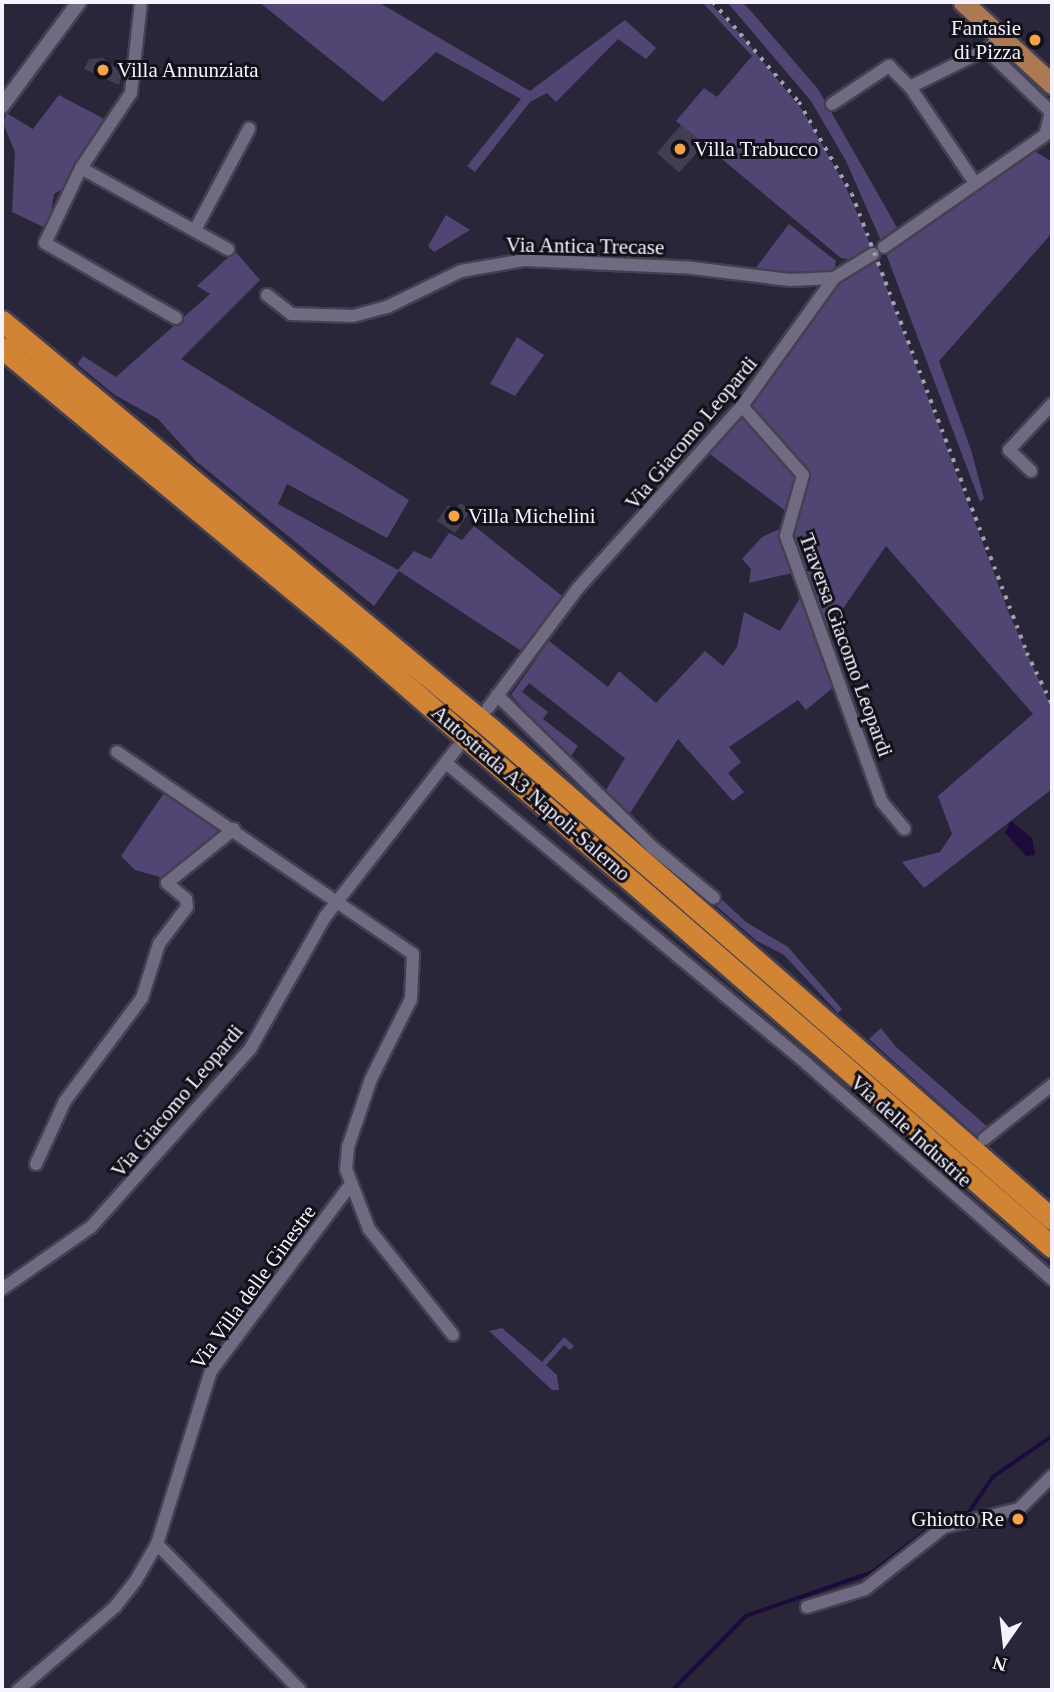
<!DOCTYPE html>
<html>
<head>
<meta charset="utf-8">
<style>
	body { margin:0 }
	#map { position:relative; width:1054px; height:1692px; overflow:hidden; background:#2a2639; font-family:"Times New Roman",serif }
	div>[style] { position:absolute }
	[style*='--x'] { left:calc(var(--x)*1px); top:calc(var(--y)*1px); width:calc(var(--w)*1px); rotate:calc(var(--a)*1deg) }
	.green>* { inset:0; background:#514673 }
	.water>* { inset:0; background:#1c0a3b }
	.stream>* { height:3.5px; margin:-1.75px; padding:0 1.75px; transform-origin:1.75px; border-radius:1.75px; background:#1c0a3b }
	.building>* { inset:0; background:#423d52; transform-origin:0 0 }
	.roads { filter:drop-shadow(2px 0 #454051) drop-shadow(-2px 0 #454051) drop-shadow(0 2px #454051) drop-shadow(0 -2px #454051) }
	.minor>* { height:12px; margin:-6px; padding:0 6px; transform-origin:6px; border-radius:6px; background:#706b82 }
	.tertiary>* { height:14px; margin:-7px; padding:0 7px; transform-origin:7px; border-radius:7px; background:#706b82 }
	.primary>* { height:19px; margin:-9.5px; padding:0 9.5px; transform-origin:9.5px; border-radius:9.5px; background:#ab7a54 }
	.motorway>* { height:21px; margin:-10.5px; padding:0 10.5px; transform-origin:10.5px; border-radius:10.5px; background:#d28435 }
	.rail>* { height:3.5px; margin-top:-1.75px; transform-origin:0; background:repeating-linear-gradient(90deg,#a5a2b0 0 3.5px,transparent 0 10.5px) }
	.dots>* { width:19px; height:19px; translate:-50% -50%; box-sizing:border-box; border:4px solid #121019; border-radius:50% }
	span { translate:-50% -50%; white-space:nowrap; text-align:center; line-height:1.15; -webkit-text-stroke:6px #121019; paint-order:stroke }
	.poi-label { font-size:21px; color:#f5f3fe }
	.right { translate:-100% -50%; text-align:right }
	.left { translate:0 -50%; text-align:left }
	.street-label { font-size:21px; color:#f5f3fe }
	.frame { position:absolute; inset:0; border:4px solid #f5f3fe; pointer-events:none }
	.north { position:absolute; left:970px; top:1608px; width:70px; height:70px; -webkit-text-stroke:5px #121019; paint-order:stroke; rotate:194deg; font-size:19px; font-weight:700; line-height:28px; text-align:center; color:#f5f3fe }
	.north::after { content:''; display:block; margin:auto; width:24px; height:32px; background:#f5f3fe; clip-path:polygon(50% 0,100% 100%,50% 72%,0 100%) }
</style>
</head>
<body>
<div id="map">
	<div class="green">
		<i style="clip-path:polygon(259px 2px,378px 2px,530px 91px,625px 20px,656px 48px,646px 59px,618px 39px,556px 102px,547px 93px,530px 102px,475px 172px,467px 166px,521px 99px,436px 52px,383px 102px)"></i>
		<i style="clip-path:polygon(702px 2px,709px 2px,743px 37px,803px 111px,845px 185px,873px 251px,855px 260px,841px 258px,676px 121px,704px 88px,717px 97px,752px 56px)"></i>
		<i style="clip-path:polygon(727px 2px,742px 2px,750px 10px,818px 89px,899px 231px,882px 243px,846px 161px,811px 101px)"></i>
		<i style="clip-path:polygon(59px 95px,106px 120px,67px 186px,54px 194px,48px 229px,12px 212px,15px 152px,3px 123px,6px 113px,33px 129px)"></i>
		<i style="clip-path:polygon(1033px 150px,1052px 162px,1052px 233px,939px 361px,971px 450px,984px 498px,980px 502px,885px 251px)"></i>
		<i style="clip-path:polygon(446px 215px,470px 230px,434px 252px,428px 246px)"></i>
		<i style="clip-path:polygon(789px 224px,836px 261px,834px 273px,815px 277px,752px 273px)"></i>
		<i style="clip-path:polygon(235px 251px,260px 280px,181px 359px,409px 500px,387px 538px,287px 484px,278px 504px,398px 570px,414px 551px,431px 559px,449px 533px,462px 540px,474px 526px,566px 599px,520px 650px,399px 571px,374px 606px,196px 461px,158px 419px,115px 395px,77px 364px,83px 356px,116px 377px,210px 294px,197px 286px)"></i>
		<i style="clip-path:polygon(875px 257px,1010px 616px,1052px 709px,1052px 789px,924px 888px,902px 862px,940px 852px,952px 834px,938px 796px,1033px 714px,886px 546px,827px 632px,789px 538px,807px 470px,747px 406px,838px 281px)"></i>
		<i style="clip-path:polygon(517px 337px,544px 355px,515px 396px,490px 384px)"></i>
		<i style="clip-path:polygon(741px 412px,800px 474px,787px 512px,706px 451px)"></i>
		<i style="clip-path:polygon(782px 528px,796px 572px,749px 583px,751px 569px,742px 559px,762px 537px)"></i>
		<i style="clip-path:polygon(803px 593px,836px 685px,806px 710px,798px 700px,729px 747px,741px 762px,728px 773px,744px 792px,733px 801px,678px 739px,630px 813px,606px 790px,625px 758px,529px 683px,522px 692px,548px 712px,543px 719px,578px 746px,569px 759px,511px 695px,549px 641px,608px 687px,619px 671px,656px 703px,705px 651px,723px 666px,737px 647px,744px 612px,780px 631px)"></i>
		<i style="clip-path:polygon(164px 793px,223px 831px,167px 879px,135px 870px,121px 856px)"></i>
		<i style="clip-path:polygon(718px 896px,746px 922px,788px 947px,842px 1009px,838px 1013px,784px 955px,757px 941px,714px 904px)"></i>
		<i style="clip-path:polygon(881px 1028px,895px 1046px,990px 1129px,979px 1138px,869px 1039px)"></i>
		<i style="clip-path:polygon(502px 1328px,542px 1362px,564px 1337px,574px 1346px,570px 1350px,564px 1345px,546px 1365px,557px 1375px,559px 1390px,552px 1390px,489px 1331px)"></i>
	</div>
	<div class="water">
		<i style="clip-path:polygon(1011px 821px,1032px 838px,1035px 855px,1026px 856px,1005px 833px)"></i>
	</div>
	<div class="stream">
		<i style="--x:673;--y:1690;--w:104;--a:-45.4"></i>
		<i style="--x:746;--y:1616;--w:134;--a:-19.1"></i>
		<i style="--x:873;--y:1572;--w:71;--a:-37.5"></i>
		<i style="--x:929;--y:1529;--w:43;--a:-23"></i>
		<i style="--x:969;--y:1512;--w:42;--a:-55.6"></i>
		<i style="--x:993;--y:1477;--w:72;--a:-34.8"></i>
	</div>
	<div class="building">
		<i style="clip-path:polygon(103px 58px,122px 73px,119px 85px,84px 69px,89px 59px)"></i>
		<i style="left:681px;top:125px;width:30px;height:37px;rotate:41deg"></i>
		<i style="clip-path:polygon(460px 503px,471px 510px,455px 533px,437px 521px,448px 505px,455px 510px)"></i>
	</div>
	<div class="roads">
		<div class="minor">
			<i style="--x:141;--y:2;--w:92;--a:96.3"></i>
			<i style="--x:131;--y:93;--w:90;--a:123.7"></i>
			<i style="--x:81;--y:168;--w:83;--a:115.6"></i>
			<i style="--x:45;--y:243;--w:151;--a:29.8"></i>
			<i style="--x:910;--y:87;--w:90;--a:-26.3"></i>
			<i style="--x:832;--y:104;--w:69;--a:-33.7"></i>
			<i style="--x:889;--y:66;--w:30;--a:45"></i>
			<i style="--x:910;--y:87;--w:109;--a:55.9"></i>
			<i style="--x:81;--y:168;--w:168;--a:28.9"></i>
			<i style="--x:195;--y:230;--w:115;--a:-61.9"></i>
			<i style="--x:884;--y:247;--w:196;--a:-34.8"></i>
			<i style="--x:1045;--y:135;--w:24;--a:-75"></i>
			<i style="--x:1051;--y:112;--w:78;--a:-136"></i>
			<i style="--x:995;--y:58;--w:12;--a:-110"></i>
			<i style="--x:991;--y:47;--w:14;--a:-51"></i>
			<i style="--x:267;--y:295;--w:31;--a:38"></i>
			<i style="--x:291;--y:314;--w:62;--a:1.8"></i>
			<i style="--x:353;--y:316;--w:35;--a:-15"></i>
			<i style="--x:387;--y:307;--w:82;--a:-25.9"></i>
			<i style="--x:461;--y:271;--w:65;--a:-9.8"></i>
			<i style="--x:525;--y:260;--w:167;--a:2.7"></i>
			<i style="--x:692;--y:268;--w:99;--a:7"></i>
			<i style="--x:790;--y:280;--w:44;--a:-2.6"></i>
			<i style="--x:742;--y:406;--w:92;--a:48.5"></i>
			<i style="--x:803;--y:475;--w:63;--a:105.6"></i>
			<i style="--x:786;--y:536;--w:283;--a:70.2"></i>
			<i style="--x:882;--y:802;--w:35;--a:50"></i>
			<i style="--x:1031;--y:471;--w:30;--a:-136"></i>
			<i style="--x:1009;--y:450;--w:63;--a:-46.9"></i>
			<i style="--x:497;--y:695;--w:217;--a:44.4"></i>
			<i style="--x:652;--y:847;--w:80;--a:39.4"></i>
			<i style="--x:488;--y:708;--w:151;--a:-53.1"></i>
			<i style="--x:579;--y:587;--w:244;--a:-48"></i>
			<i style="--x:742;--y:406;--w:158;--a:-54.3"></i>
			<i style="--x:834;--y:278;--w:46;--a:-31.6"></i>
			<i style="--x:117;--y:752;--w:358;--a:34.3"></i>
			<i style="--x:413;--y:954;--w:45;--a:92.5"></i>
			<i style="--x:411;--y:999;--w:89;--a:116.6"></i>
			<i style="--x:371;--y:1079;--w:72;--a:108.7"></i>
			<i style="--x:348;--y:1147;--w:22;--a:95"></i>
			<i style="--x:346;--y:1169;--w:64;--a:69"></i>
			<i style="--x:369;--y:1229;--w:135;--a:51.6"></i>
			<i style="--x:446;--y:763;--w:470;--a:39.8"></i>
			<i style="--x:807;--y:1064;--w:326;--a:41.3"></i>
			<i style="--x:984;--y:1139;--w:87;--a:-38.5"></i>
			<i style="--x:36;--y:1164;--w:69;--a:-65.3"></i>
			<i style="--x:65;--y:1101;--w:129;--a:-53.2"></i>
			<i style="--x:142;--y:998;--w:57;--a:-72.5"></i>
			<i style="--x:159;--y:944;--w:46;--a:-52.9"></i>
			<i style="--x:187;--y:907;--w:8;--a:-97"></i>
			<i style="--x:186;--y:899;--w:25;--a:-140"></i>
			<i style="--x:167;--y:883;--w:86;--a:-38.9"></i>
			<i style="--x:2;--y:1289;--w:108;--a:-34.9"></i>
			<i style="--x:91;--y:1227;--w:239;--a:-48.2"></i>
			<i style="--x:250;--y:1049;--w:152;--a:-60.4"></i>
			<i style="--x:325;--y:917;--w:214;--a:-52"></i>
			<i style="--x:157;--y:1544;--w:204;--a:45.6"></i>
			<i style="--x:807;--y:1607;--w:61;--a:-17.2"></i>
			<i style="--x:865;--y:1589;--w:100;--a:-38.1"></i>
			<i style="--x:944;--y:1527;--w:77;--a:-13.5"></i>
			<i style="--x:1019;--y:1509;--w:47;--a:-45"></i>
			<i style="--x:18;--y:1690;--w:128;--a:-40.6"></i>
			<i style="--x:115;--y:1607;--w:34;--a:-52"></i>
			<i style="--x:136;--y:1580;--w:42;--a:-59.7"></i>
			<i style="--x:157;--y:1544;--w:181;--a:-72.7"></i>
			<i style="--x:211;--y:1371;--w:234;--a:-53.2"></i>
		</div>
		<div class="tertiary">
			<i style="--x:2;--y:106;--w:129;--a:-53.5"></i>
		</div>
		<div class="primary">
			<i style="--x:963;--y:2;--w:121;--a:42.7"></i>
		</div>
		<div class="motorway">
			<i style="--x:2;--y:321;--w:634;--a:39.82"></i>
			<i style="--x:489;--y:727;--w:748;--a:41.15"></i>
			<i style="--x:2;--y:348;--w:468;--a:39.7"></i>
			<i style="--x:362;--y:647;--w:914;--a:41.01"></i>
		</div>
	</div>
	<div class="rail">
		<i style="--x:713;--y:2;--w:132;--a:49.3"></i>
		<i style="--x:799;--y:102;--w:106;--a:60.1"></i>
		<i style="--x:852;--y:194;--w:491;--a:69.1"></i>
		<i style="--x:1027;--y:653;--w:57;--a:63.9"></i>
	</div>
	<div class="dots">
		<i style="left:1035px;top:40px;background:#f8a14b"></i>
		<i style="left:103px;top:70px;background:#f8a14b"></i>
		<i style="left:680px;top:149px;background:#f8a14b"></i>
		<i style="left:454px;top:516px;background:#f8a14b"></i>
		<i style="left:1018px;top:1519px;background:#f8a14b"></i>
	</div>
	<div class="poi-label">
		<span class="right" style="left:1021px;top:40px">Fantasie<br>di Pizza</span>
		<span class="left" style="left:117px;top:70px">Villa Annunziata</span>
		<span class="left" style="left:694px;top:149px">Villa Trabucco</span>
		<span class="left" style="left:468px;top:516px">Villa Michelini</span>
		<span class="right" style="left:1004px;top:1519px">Ghiotto Re</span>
	</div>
	<div class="street-label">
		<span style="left:585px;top:246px;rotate:1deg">Via Antica Trecase</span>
		<span style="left:691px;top:433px;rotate:-50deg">Via Giacomo Leopardi</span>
		<span style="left:846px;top:645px;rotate:70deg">Traversa Giacomo Leopardi</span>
		<span style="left:531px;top:793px;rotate:41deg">Autostrada A3 Napoli-Salerno</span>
		<span style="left:177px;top:1101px;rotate:-50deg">Via Giacomo Leopardi</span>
		<span style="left:911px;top:1131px;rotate:42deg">Via delle Industrie</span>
		<span style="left:253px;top:1287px;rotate:-54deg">Via Villa delle Ginestre</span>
	</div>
	<div class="frame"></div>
	<div class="north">N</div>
</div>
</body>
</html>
